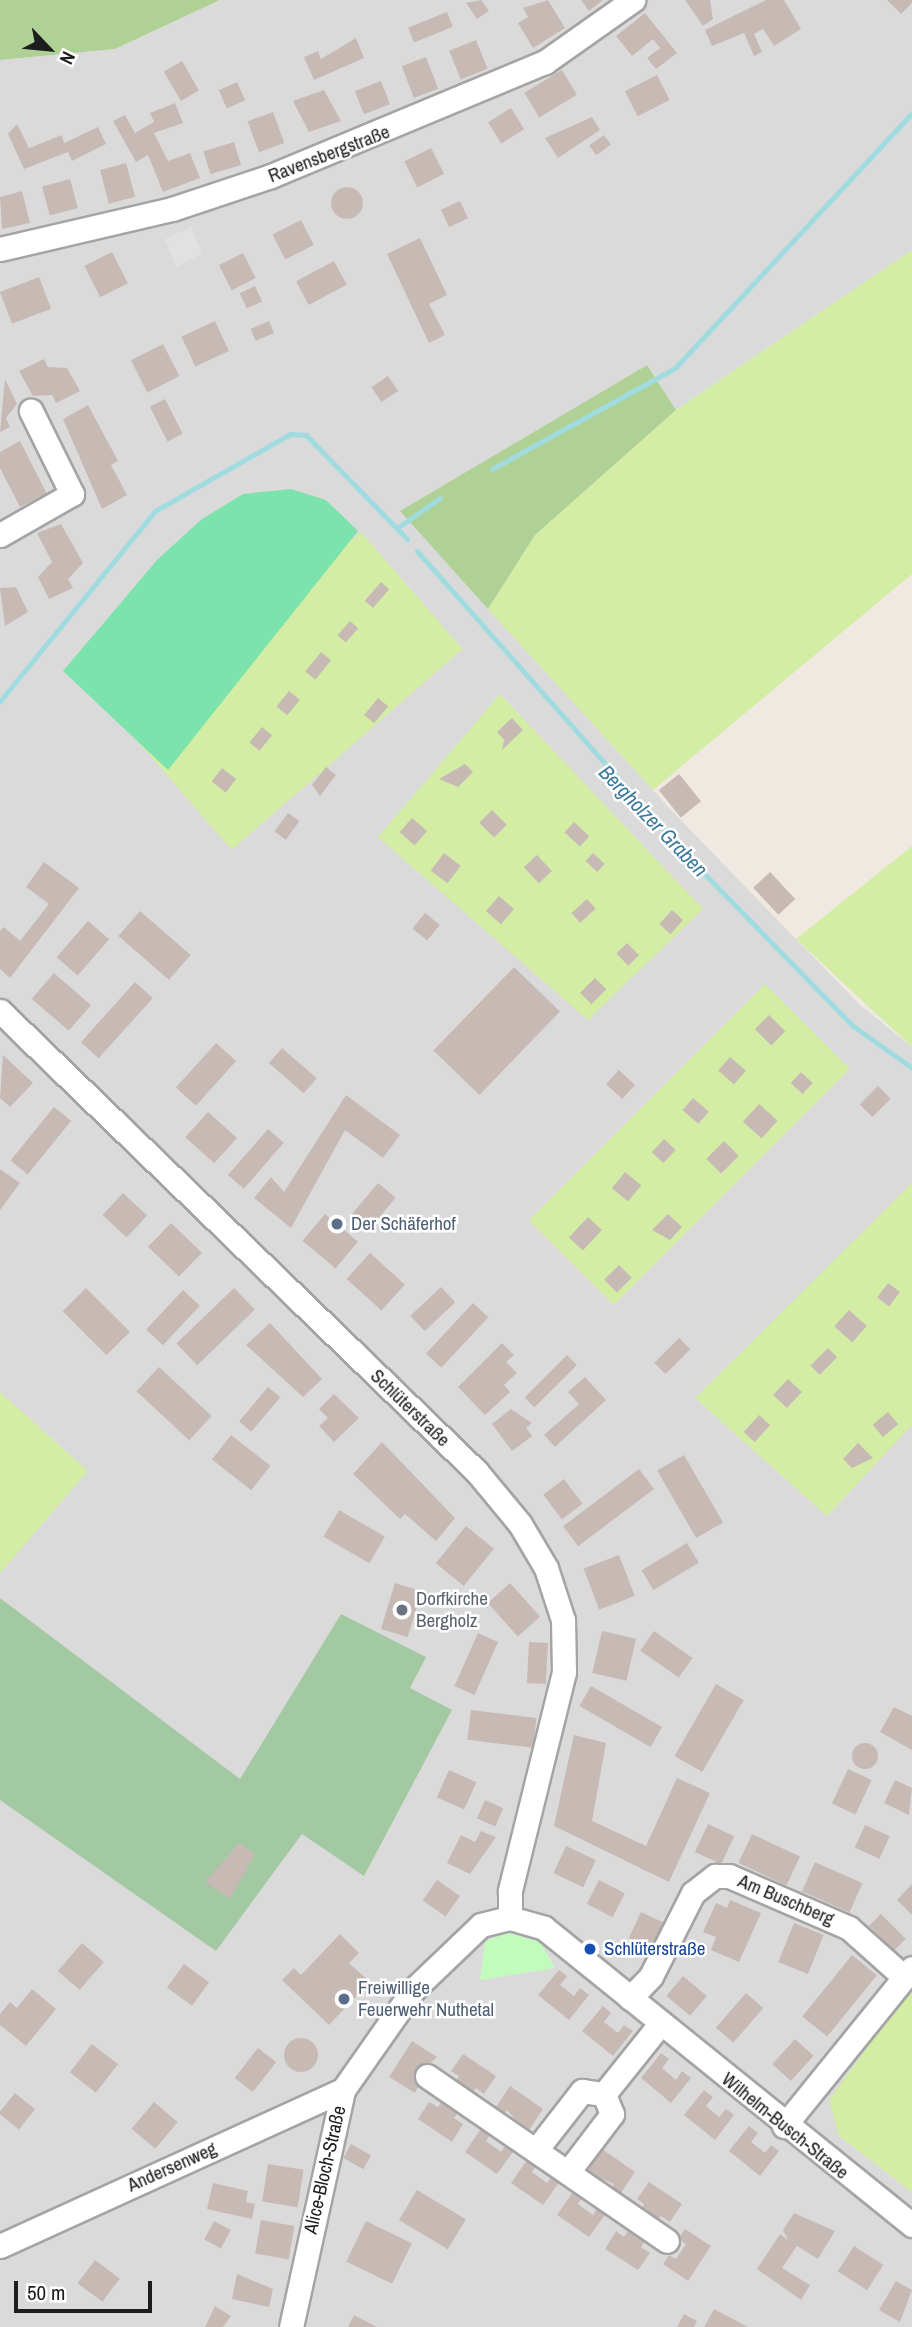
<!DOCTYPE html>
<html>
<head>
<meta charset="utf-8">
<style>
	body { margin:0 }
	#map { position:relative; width:912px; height:2327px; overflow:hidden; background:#efe9e2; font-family:"Archivo Narrow",sans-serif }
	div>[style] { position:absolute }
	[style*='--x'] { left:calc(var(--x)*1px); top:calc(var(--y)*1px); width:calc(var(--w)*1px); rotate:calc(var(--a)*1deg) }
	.residential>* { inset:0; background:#dbdada }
	.grass>* { inset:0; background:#d3eda5; transform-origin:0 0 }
	.forest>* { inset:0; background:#b0d195 }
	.cemetery>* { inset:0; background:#a2c9a2 }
	.park>* { inset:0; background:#c1fcbc }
	.pitch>* { inset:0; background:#7be3ab }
	.parking>* { inset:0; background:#e1e1e1 }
	.stream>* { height:5px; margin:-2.5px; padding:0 2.5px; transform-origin:2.5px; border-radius:2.5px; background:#a0dbe0 }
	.building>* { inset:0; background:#c7bab5; transform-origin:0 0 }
	.round { border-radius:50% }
	.roads { filter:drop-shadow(2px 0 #a4a4a4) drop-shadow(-2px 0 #a4a4a4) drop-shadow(0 2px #a4a4a4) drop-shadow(0 -2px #a4a4a4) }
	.street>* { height:23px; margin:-11.5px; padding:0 11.5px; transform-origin:11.5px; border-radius:11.5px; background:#fff }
	.dots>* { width:19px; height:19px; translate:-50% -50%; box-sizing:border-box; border:4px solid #fff; border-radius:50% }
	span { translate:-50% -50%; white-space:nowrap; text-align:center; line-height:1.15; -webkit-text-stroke:5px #fff; paint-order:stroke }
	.street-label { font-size:19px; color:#1d1d1d }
	.service-label { font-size:19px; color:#4e5e75 }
	.left { translate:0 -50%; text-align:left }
	.worship-label { font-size:19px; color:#5b616d }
	.transit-label { font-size:19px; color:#164399 }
	.water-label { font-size:21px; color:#3c7a9a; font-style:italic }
	.north { position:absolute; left:14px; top:14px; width:70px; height:70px; -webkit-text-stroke:5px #fff; paint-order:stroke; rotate:116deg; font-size:19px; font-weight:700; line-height:28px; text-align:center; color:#1d1d1d }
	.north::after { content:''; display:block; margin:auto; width:24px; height:32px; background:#1d1d1d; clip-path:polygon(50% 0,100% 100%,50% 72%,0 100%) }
	.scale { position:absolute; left:14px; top:2281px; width:138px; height:32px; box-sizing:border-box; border:4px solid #1d1d1d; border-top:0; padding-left:9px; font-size:21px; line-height:24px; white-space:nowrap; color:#1d1d1d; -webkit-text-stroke:5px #fff; paint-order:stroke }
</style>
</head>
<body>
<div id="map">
	<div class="residential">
		<i style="clip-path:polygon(220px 0,912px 0,912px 250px,676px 410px,647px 365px,401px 511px,670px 809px,859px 1004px,912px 1047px,912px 1986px,839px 2136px,912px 2192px,912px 2327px,0 2327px,0 60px,115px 49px)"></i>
	</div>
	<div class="grass">
		<i style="clip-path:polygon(912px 250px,912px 574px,653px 790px,488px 609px,535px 535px,676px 410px)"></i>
		<i style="left:361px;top:532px;width:155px;height:306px;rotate:49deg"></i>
		<i style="clip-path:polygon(500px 694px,703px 909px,588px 1020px,378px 837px)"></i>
		<i style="clip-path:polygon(912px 846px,912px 1047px,796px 939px)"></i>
		<i style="left:765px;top:984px;width:120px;height:334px;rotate:45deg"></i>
		<i style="clip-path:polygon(912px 1183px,912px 1425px,827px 1516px,695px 1398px)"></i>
		<i style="clip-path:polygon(0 1392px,88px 1471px,0 1573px)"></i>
		<i style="clip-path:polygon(912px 1986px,912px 2192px,839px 2136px,829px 2100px)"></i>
	</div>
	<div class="forest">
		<i style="clip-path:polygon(0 0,220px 0,115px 49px,0 60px)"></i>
		<i style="clip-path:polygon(647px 365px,676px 410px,535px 535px,488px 609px,400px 511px)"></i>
	</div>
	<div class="cemetery">
		<i style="clip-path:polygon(0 1598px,240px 1779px,341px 1614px,426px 1657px,410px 1688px,452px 1710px,364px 1876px,302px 1834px,216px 1951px,0 1800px)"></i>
	</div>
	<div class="park">
		<i style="clip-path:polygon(508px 1933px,540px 1942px,555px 1968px,480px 1980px,485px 1941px)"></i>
	</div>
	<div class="pitch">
		<i style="clip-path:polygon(291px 489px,326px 500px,358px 531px,168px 770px,63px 671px,158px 559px,202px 519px,243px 494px)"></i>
	</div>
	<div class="parking">
		<i style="clip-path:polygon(191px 227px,202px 253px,176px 268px,165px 239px)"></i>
	</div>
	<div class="stream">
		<i style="--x:492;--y:469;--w:209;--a:-28.9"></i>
		<i style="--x:675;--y:368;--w:348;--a:-47.1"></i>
		<i style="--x:397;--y:528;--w:52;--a:-34.9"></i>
		<i style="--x:417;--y:551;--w:407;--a:48.5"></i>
		<i style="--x:687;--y:856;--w:238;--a:45.7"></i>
		<i style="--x:853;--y:1026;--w:72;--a:35.4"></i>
		<i style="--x:0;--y:701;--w:245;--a:-50.8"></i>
		<i style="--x:155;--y:511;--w:155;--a:-29.7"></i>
		<i style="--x:290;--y:434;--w:16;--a:4"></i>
		<i style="--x:306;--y:435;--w:145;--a:45.8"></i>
	</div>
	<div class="building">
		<i style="clip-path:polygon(481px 0,489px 11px,477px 19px,466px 3px)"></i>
		<i style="clip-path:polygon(548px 0,565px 28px,533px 48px,518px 23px,528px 17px,523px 8px)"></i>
		<i style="clip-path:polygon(581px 0,603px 0,589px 11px)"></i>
		<i style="clip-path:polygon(685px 0,710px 0,713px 19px,703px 26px)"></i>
		<i style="clip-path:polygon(766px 0,784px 0,801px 29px,774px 46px,763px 29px,754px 34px,762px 52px,754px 56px,744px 33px,712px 46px,705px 30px)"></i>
		<i style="clip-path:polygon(887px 0,912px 0,912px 3px,901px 14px)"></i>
		<i style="left:447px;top:12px;width:16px;height:42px;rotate:68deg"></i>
		<i style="clip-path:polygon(645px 13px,677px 53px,656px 69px,647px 58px,660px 48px,653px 39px,632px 56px,616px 36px)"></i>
		<i style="clip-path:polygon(356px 38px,364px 58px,314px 80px,304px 57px,318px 51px,321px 59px)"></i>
		<i style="left:476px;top:40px;width:31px;height:29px;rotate:68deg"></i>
		<i style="left:426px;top:57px;width:34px;height:26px;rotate:69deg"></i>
		<i style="left:182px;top:61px;width:34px;height:21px;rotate:60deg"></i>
		<i style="left:562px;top:70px;width:29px;height:44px;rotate:59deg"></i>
		<i style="left:657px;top:75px;width:28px;height:36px;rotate:63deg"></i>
		<i style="left:381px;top:81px;width:25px;height:28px;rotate:69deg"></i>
		<i style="left:237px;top:82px;width:20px;height:20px;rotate:66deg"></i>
		<i style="clip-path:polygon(324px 90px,341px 121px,309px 132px,293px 101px)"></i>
		<i style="clip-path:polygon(175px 103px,183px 123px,154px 133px,168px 161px,190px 153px,200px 178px,163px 192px,148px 155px,136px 162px,113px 121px,125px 115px,135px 133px,154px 122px,150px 113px)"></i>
		<i style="left:511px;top:108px;width:25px;height:27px;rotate:58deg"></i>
		<i style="left:273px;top:112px;width:33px;height:27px;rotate:70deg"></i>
		<i style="clip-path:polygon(592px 117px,600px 130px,558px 158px,545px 138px)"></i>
		<i style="clip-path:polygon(17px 124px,29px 148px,62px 135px,64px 143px,98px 127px,106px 144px,72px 161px,68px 152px,24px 169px,8px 134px)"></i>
		<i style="left:604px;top:135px;width:12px;height:18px;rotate:55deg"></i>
		<i style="left:234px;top:142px;width:24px;height:32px;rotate:73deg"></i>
		<i style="left:431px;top:148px;width:29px;height:30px;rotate:63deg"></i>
		<i style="left:126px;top:163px;width:35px;height:27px;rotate:75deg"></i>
		<i style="left:70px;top:179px;width:30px;height:29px;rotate:75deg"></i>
		<i class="round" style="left:331px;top:187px;width:32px;height:32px"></i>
		<i style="clip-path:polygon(22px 191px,30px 223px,2px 229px,0 197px)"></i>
		<i style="left:460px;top:201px;width:19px;height:21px;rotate:65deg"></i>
		<i style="left:301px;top:220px;width:28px;height:32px;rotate:63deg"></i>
		<i style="clip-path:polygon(420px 238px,447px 295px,429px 304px,445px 335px,429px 343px,387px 254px)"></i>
		<i style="left:112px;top:252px;width:35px;height:31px;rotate:63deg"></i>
		<i style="left:243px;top:253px;width:28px;height:27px;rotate:63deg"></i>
		<i style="left:334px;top:261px;width:27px;height:43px;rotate:62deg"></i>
		<i style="left:39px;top:277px;width:34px;height:42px;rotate:69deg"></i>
		<i style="left:255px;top:286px;width:17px;height:17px;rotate:65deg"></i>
		<i style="left:215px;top:321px;width:33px;height:37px;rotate:65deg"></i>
		<i style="left:269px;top:321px;width:13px;height:20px;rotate:67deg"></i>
		<i style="left:163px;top:344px;width:36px;height:36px;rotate:63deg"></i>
		<i style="clip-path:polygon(44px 359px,48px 367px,67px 368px,80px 391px,56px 403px,52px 395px,33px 396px,19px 371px)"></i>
		<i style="left:388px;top:376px;width:18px;height:20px;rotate:56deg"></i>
		<i style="clip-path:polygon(5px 379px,17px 404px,6px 418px,10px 427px,0 432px)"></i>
		<i style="left:165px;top:399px;width:39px;height:17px;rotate:63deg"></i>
		<i style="clip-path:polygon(88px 405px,118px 461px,111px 465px,127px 495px,102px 509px,63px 419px)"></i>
		<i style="clip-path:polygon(20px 441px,47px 494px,20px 507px,0 468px,0 452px)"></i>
		<i style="clip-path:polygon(61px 524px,83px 563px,68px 579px,73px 588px,49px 599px,38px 577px,52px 562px,37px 533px)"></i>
		<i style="left:381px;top:582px;width:11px;height:25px;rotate:41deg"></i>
		<i style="clip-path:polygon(16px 587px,28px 612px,5px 626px,0 588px)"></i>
		<i style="left:350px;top:621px;width:11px;height:19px;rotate:41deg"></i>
		<i style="left:321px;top:652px;width:13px;height:25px;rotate:39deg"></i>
		<i style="left:289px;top:691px;width:14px;height:20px;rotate:39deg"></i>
		<i style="left:378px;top:698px;width:13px;height:22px;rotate:39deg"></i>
		<i style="clip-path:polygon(512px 718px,523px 730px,502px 750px,504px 740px,497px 732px)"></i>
		<i style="left:262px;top:727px;width:13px;height:20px;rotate:39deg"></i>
		<i style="clip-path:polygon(465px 764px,473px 772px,458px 787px,439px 779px)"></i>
		<i style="clip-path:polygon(326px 767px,336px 775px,320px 796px,312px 785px)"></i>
		<i style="left:222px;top:768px;width:18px;height:17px;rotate:38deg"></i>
		<i style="left:679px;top:774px;width:35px;height:26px;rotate:51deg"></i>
		<i style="left:492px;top:810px;width:21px;height:18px;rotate:45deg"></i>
		<i style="left:288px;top:813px;width:14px;height:23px;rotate:36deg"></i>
		<i style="left:412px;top:818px;width:20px;height:19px;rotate:41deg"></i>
		<i style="left:574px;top:822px;width:21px;height:14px;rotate:43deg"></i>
		<i style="left:444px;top:853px;width:21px;height:22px;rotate:37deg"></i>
		<i style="left:593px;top:853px;width:16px;height:11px;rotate:43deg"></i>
		<i style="left:537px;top:855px;width:22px;height:18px;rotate:47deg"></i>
		<i style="clip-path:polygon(44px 862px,79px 888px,10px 978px,0 969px,0 931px,4px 927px,20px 941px,49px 904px,26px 887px)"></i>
		<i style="left:770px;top:872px;width:37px;height:23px;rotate:47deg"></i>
		<i style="left:499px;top:896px;width:20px;height:20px;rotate:41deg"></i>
		<i style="left:587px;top:899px;width:13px;height:21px;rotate:48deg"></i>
		<i style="left:672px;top:910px;width:15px;height:19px;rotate:42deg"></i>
		<i style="left:140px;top:911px;width:67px;height:33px;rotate:41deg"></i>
		<i style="left:425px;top:913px;width:19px;height:20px;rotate:39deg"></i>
		<i style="left:88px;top:921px;width:28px;height:48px;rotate:41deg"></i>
		<i style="left:627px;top:943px;width:17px;height:15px;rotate:45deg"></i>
		<i style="left:514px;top:967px;width:64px;height:116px;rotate:44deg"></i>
		<i style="left:54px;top:973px;width:49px;height:34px;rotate:41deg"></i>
		<i style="left:595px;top:978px;width:16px;height:21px;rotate:45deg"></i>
		<i style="left:135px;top:982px;width:24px;height:81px;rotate:42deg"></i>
		<i style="left:769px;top:1015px;width:23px;height:20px;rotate:45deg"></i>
		<i style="left:216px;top:1043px;width:27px;height:60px;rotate:42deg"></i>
		<i style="left:282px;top:1048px;width:46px;height:20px;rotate:41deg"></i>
		<i style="clip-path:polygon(3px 1055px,33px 1083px,10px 1107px,0 1098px)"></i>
		<i style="left:730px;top:1057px;width:21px;height:18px;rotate:41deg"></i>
		<i style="left:619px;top:1070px;width:22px;height:19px;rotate:43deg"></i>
		<i style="left:801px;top:1072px;width:16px;height:15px;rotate:43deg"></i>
		<i style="left:878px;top:1086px;width:18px;height:26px;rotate:45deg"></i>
		<i style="clip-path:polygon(346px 1095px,400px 1135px,383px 1158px,345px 1130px,291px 1228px,254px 1198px,271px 1177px,284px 1192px)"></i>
		<i style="left:693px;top:1098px;width:21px;height:16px;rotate:41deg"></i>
		<i style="left:759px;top:1104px;width:25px;height:24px;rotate:42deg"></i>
		<i style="left:54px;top:1107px;width:22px;height:69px;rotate:39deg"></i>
		<i style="left:208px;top:1112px;width:39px;height:34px;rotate:42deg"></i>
		<i style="left:268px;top:1129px;width:21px;height:61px;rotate:41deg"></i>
		<i style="left:664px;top:1139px;width:16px;height:18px;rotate:43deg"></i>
		<i style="left:724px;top:1141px;width:21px;height:25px;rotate:45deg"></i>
		<i style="clip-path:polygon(0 1169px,20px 1183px,0 1210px)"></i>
		<i style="left:625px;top:1172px;width:21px;height:21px;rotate:39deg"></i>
		<i style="left:378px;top:1183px;width:23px;height:45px;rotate:40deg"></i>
		<i style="left:123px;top:1193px;width:33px;height:30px;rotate:43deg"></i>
		<i style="left:325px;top:1214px;width:43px;height:35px;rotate:40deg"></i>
		<i style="clip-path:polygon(668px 1214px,682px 1227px,670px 1240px,652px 1230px)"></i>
		<i style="left:588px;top:1217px;width:19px;height:28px;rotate:43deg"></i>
		<i style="left:171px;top:1223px;width:43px;height:33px;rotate:44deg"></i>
		<i style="left:370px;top:1253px;width:47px;height:35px;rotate:42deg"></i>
		<i style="left:619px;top:1265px;width:18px;height:21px;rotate:45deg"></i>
		<i style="left:888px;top:1283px;width:15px;height:18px;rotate:37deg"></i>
		<i style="left:441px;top:1287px;width:21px;height:42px;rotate:47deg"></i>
		<i style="left:86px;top:1288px;width:62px;height:33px;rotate:45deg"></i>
		<i style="left:234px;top:1288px;width:30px;height:80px;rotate:46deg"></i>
		<i style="left:183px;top:1290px;width:23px;height:54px;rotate:43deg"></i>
		<i style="left:473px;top:1303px;width:21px;height:69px;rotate:43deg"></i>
		<i style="left:849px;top:1310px;width:24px;height:22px;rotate:42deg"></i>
		<i style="clip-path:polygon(270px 1323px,322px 1379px,303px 1397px,246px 1345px)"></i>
		<i style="left:679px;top:1338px;width:16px;height:35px;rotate:45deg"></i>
		<i style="clip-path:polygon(502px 1343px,514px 1355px,506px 1362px,517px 1373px,504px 1385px,510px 1392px,485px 1415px,458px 1387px)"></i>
		<i style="left:828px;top:1348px;width:13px;height:25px;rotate:45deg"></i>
		<i style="left:567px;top:1355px;width:14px;height:60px;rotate:45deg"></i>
		<i style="left:159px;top:1367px;width:72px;height:33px;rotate:43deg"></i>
		<i style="clip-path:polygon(585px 1377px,606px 1400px,555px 1447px,544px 1435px,579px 1404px,568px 1392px)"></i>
		<i style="left:788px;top:1379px;width:19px;height:22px;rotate:43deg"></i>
		<i style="left:268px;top:1387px;width:16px;height:45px;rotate:40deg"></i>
		<i style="clip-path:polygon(334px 1394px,359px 1418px,334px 1442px,319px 1426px,328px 1418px,319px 1409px)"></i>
		<i style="clip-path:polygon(511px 1409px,532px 1423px,526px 1428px,532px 1436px,512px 1451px,492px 1424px)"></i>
		<i style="left:888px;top:1412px;width:16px;height:20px;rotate:50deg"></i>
		<i style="left:759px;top:1415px;width:15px;height:23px;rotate:42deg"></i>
		<i style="left:231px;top:1435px;width:50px;height:31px;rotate:38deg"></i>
		<i style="clip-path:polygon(382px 1442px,455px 1518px,436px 1541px,405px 1514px,400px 1519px,353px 1474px)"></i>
		<i style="clip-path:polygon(858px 1443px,873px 1458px,852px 1468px,843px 1459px)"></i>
		<i style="left:684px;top:1455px;width:78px;height:31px;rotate:60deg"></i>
		<i style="left:639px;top:1469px;width:25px;height:95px;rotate:53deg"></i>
		<i style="left:564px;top:1479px;width:31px;height:26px;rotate:53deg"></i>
		<i style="left:339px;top:1510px;width:53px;height:31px;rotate:30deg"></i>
		<i style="left:466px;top:1526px;width:36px;height:48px;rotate:39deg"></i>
		<i style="left:687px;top:1543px;width:23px;height:53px;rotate:59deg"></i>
		<i style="left:619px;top:1555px;width:44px;height:38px;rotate:69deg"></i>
		<i style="left:395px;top:1583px;width:28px;height:48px;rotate:17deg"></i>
		<i style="left:510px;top:1583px;width:45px;height:30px;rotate:48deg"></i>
		<i style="left:602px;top:1631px;width:35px;height:43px;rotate:13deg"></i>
		<i style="left:654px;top:1631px;width:47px;height:24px;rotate:35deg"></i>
		<i style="left:478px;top:1633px;width:22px;height:58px;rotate:24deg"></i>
		<i style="left:529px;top:1642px;width:19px;height:41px;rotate:3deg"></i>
		<i style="left:716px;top:1684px;width:32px;height:83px;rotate:30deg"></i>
		<i style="left:591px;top:1686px;width:82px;height:23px;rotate:30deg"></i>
		<i style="clip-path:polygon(894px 1707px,912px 1716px,912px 1750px,880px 1732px)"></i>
		<i style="left:471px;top:1710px;width:66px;height:30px;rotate:7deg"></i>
		<i style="clip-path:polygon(574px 1735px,606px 1743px,592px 1821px,646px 1846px,677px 1778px,710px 1793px,669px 1882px,554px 1826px)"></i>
		<i class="round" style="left:852px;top:1743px;width:26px;height:26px"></i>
		<i style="left:848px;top:1769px;width:26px;height:38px;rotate:25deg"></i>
		<i style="left:449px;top:1770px;width:30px;height:30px;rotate:24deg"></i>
		<i style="clip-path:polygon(895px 1780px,912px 1788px,909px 1815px,884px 1803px)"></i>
		<i style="left:485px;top:1800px;width:20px;height:20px;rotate:24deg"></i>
		<i style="left:708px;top:1824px;width:29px;height:31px;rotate:25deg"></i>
		<i style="left:865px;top:1825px;width:27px;height:25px;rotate:24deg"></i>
		<i style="clip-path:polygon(481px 1831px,496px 1837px,470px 1874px,447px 1863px,461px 1835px,475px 1842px)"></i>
		<i style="left:752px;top:1834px;width:53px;height:32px;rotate:25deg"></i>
		<i style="clip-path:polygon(239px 1843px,255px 1854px,230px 1899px,205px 1882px)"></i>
		<i style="left:566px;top:1846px;width:33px;height:30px;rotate:25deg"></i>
		<i style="left:815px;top:1862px;width:52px;height:32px;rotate:24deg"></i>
		<i style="left:437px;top:1880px;width:28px;height:25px;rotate:35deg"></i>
		<i style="left:599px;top:1880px;width:29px;height:27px;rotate:27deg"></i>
		<i style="clip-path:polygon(912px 1884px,912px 1915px,897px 1900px)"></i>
		<i style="clip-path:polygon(730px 1900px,761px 1913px,739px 1962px,711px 1950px,716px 1937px,703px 1932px,716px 1903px,727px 1908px)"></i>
		<i style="left:641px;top:1912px;width:26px;height:29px;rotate:25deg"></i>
		<i style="left:881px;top:1914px;width:35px;height:17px;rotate:45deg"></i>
		<i style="left:794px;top:1923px;width:32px;height:42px;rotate:22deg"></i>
		<i style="clip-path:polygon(340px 1934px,359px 1953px,349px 1963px,370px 1982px,329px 2025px,282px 1980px,294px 1968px,301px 1975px)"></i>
		<i style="left:82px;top:1943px;width:29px;height:37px;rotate:41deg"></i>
		<i style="left:852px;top:1955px;width:32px;height:79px;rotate:39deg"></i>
		<i style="left:184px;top:1964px;width:31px;height:29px;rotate:36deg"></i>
		<i style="clip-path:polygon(559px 1970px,567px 1976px,560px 1985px,574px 1996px,580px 1988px,589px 1995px,569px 2020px,538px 1995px)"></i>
		<i style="left:683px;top:1976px;width:31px;height:26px;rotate:40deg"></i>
		<i style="clip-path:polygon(32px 1989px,56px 2009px,26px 2046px,0 2025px,0 2014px,10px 2002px,17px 2008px)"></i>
		<i style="left:746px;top:1993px;width:23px;height:46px;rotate:41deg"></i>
		<i style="clip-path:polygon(603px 2006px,611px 2013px,604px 2022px,618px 2033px,624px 2025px,633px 2031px,613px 2056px,582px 2031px)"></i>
		<i class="round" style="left:284px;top:2038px;width:34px;height:34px"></i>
		<i style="left:795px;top:2039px;width:25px;height:34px;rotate:42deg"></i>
		<i style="clip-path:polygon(412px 2041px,437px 2057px,414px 2078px,421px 2082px,415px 2093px,389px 2077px)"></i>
		<i style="left:92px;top:2044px;width:33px;height:36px;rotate:38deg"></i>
		<i style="left:258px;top:2048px;width:23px;height:38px;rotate:38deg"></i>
		<i style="clip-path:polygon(661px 2053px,669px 2059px,662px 2068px,676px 2080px,682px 2071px,691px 2078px,671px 2103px,641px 2078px)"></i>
		<i style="clip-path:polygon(463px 2054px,496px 2076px,484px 2094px,476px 2088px,471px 2095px,454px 2084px,459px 2076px,451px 2071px)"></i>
		<i style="clip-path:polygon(510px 2086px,543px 2109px,527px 2133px,507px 2110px,503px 2117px,494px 2110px)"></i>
		<i style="clip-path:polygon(704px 2090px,713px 2097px,706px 2106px,719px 2117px,726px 2109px,734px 2115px,715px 2140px,684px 2115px)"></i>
		<i style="left:15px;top:2093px;width:26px;height:26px;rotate:39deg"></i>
		<i style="clip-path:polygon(443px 2099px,460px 2110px,454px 2118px,463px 2124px,452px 2142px,418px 2119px,429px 2102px,438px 2107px)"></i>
		<i style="left:154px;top:2102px;width:31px;height:35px;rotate:40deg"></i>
		<i style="clip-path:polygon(483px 2126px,492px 2132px,486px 2141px,501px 2152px,507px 2143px,515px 2149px,497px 2174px,465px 2152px)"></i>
		<i style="clip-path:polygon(749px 2126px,758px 2133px,751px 2142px,765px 2153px,771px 2145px,779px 2151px,760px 2176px,729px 2151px)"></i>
		<i style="left:351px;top:2144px;width:23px;height:16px;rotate:29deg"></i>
		<i style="clip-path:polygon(602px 2149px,635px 2172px,619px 2196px,610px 2190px,614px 2184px,586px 2173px)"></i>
		<i style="clip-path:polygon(529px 2157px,538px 2163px,532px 2172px,547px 2183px,553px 2174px,561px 2180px,543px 2205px,511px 2183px)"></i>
		<i style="left:268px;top:2164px;width:36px;height:38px;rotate:9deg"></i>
		<i style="clip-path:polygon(649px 2182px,682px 2204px,670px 2222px,661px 2216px,656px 2223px,639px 2212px,644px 2204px,637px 2199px)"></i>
		<i style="clip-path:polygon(213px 2183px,248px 2191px,246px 2202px,255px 2204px,252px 2219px,207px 2209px)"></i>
		<i style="clip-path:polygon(575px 2189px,584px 2195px,578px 2204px,593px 2215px,599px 2206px,607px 2212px,589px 2237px,557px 2215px)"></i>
		<i style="left:417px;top:2190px;width:57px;height:35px;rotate:31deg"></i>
		<i style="clip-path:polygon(794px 2213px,835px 2231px,818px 2259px,797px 2246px,782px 2268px,810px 2285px,801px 2300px,757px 2269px,780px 2234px,788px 2240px,783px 2230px)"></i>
		<i style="left:261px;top:2220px;width:34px;height:34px;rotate:10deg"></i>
		<i style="left:214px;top:2221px;width:19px;height:21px;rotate:28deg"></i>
		<i style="left:366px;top:2221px;width:51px;height:45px;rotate:26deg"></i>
		<i style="clip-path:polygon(631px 2227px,647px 2238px,641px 2247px,650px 2253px,638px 2270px,605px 2249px,616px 2231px,624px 2237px)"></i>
		<i style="clip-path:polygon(685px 2229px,711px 2246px,688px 2281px,663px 2264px,669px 2255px,676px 2259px,686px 2244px,678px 2239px)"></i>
		<i style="left:854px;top:2246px;width:35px;height:30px;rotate:33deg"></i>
		<i style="left:95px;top:2260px;width:31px;height:29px;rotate:37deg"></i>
		<i style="clip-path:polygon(237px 2274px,273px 2289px,269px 2307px,232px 2299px)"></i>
		<i style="clip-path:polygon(896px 2281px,912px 2290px,900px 2322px,879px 2310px)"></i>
		<i style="clip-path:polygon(215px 2306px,231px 2316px,223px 2327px,205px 2327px)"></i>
		<i style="clip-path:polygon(714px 2309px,748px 2327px,704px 2327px)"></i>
		<i style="clip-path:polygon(684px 2314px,697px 2321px,694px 2327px,677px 2327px)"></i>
		<i style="clip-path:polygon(354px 2315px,377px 2327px,348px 2327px)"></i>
	</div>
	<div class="roads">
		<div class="street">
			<i style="--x:0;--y:249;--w:177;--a:-13.1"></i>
			<i style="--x:172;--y:209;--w:104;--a:-18.4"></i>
			<i style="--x:271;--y:176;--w:297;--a:-22.6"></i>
			<i style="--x:545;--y:62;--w:108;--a:-35.2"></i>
			<i style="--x:0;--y:535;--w:83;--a:-29.7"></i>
			<i style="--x:72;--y:494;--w:93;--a:-116.3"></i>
			<i style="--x:0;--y:1011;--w:663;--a:44.02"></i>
			<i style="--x:477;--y:1472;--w:67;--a:50.4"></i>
			<i style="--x:520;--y:1524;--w:51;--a:59.4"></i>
			<i style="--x:546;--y:1568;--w:55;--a:71.9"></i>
			<i style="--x:563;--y:1620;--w:52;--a:88.9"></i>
			<i style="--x:564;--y:1672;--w:226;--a:103.9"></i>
			<i style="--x:510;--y:1891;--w:27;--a:90"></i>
			<i style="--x:630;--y:1998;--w:30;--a:-46"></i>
			<i style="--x:651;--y:1976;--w:93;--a:-63.2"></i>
			<i style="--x:693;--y:1893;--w:28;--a:-38"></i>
			<i style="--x:715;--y:1876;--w:14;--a:0"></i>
			<i style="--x:729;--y:1876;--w:131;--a:23.4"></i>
			<i style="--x:849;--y:1928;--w:74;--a:41.7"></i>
			<i style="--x:427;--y:2076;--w:291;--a:34.5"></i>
			<i style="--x:604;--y:2094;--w:90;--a:-51.3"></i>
			<i style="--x:784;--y:2126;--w:203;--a:-51"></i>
			<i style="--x:536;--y:2150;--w:75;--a:-52.1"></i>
			<i style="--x:582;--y:2091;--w:22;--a:8"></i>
			<i style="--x:568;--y:2172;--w:73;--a:-52.8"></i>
			<i style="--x:612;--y:2114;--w:22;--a:-112"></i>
			<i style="--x:0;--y:2246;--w:377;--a:-24.5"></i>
			<i style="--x:291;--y:2327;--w:243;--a:-77.6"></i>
			<i style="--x:343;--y:2090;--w:122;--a:-55"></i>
			<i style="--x:413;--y:1990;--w:94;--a:-43.7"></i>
			<i style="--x:481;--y:1925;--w:30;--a:-14"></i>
			<i style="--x:510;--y:1918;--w:35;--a:16"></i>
			<i style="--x:544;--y:1928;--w:473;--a:38.9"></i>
		</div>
	</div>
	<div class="dots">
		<i style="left:337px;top:1224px;background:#5c6f8a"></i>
		<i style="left:402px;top:1610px;background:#6b7280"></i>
		<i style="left:590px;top:1949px;background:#1a4fb4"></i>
		<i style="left:344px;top:1999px;background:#5c6f8a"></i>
	</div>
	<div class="street-label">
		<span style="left:329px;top:154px;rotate:-21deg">Ravensbergstraße</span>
		<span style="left:410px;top:1408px;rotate:44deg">Schlüterstraße</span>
		<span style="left:786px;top:1900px;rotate:23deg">Am Buschberg</span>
		<span style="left:785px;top:2126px;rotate:39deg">Wilhelm-Busch-Straße</span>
		<span style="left:172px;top:2167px;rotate:-24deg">Andersenweg</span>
		<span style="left:325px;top:2170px;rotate:-77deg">Alice-Bloch-Straße</span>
	</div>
	<div class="service-label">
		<span class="left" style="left:351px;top:1224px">Der Schäferhof</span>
		<span class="left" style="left:358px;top:1999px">Freiwillige<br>Feuerwehr Nuthetal</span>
	</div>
	<div class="worship-label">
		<span class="left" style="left:416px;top:1610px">Dorfkirche<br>Bergholz</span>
	</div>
	<div class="transit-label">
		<span class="left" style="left:604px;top:1949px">Schlüterstraße</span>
	</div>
	<div class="water-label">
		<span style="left:653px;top:821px;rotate:46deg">Bergholzer Graben</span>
	</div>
	<div class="north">N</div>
	<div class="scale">50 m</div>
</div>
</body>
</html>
